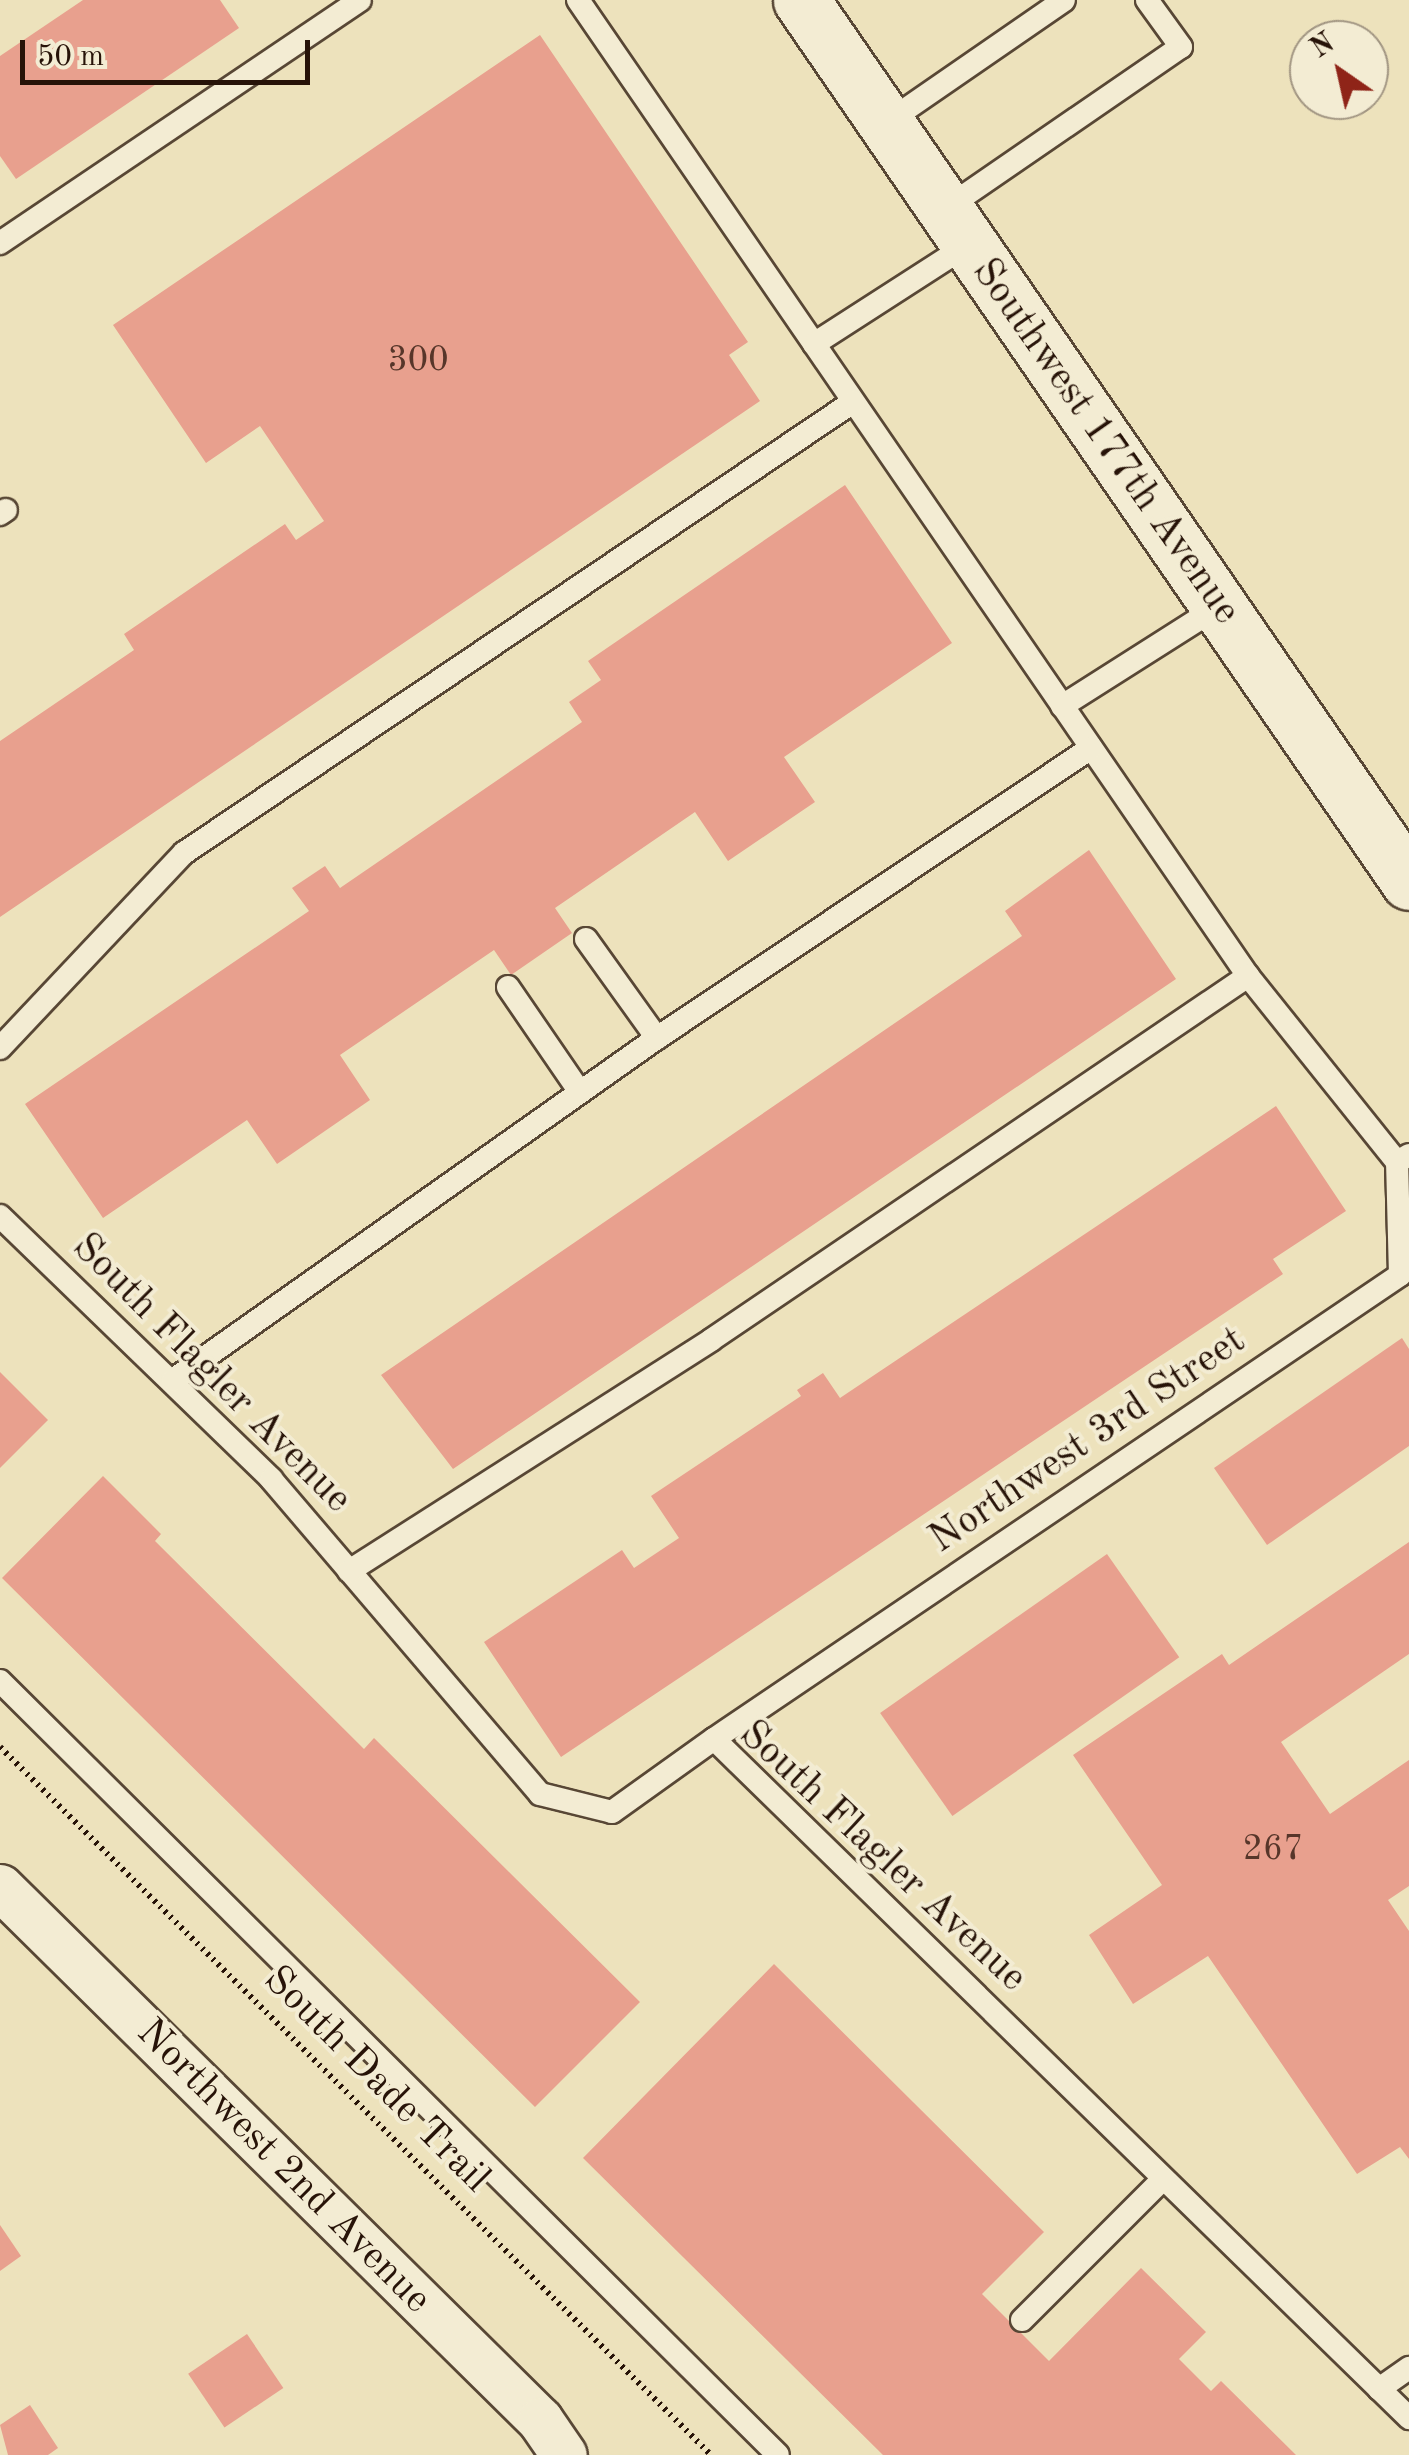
<!DOCTYPE html>
<html>
<head>
<meta charset="utf-8">
<style>
	body { margin:0 }
	#map { position:relative; width:1409px; height:2455px; overflow:hidden; background:#ede2bc; font-family:"Old Standard TT",serif }
	div>[style] { position:absolute }
	[style*='--x'] { left:calc(var(--x)*1px); top:calc(var(--y)*1px); width:calc(var(--w)*1px); rotate:calc(var(--a)*1deg) }
	.building>* { inset:0; background:#e8a08e; transform-origin:0 0 }
	.path>* { height:6px; margin-top:-3px; transform-origin:0; background:repeating-linear-gradient(90deg,#271308 0 2.5px,transparent 0 7.5px) }
	.roads { filter:drop-shadow(2px 0 #584735) drop-shadow(-2px 0 #584735) drop-shadow(0 2px #584735) drop-shadow(0 -2px #584735) }
	.service>* { height:22px; margin:-11px; padding:0 11px; transform-origin:11px; border-radius:11px; background:#f3ecd3 }
	.minor>* { height:45px; margin:-22.5px; padding:0 22.5px; transform-origin:22.5px; border-radius:22.5px; background:#f3ecd3 }
	.secondary>* { height:55px; margin:-27.5px; padding:0 27.5px; transform-origin:27.5px; border-radius:27.5px; background:#f3ecd3 }
	span { translate:-50% -50%; white-space:nowrap; text-align:center; line-height:1.15; -webkit-text-stroke:8px #f3ecd3; paint-order:stroke }
	.number-label { font-size:35px; color:#57362a }
	.number-label span { -webkit-text-stroke-width:0 }
	.street-label { font-size:40px; color:#271308 }
	.north { position:absolute; left:1289px; top:20px; width:100px; height:100px; box-sizing:border-box; background:#f3ecd3; border:2px solid #a19582; border-radius:50%; rotate:326deg; font-size:28px; font-weight:700; line-height:40px; text-align:center; color:#271308 }
	.north::after { content:''; display:block; margin:auto; width:35px; height:45px; background:#8f2418; clip-path:polygon(50% 0,100% 100%,50% 72%,0 100%) }
	.scale { position:absolute; left:20px; top:40px; width:290px; height:45px; box-sizing:border-box; border:5px solid #271308; border-top:0; padding-left:12px; font-size:30px; line-height:35px; white-space:nowrap; color:#271308; -webkit-text-stroke:8px #f3ecd3; paint-order:stroke }
</style>
</head>
<body>
<div id="map">
	<div class="building">
		<i style="clip-path:polygon(83px 0,220px 0,239px 28px,16px 179px,0 156px,0 56px)"></i>
		<i style="clip-path:polygon(540px 35px,748px 342px,729px 355px,760px 401px,0 917px,0 741px,134px 650px,124px 634px,285px 524px,296px 540px,324px 521px,260px 426px,206px 463px,113px 325px)"></i>
		<i style="clip-path:polygon(845px 485px,952px 643px,784px 757px,815px 802px,728px 861px,695px 812px,555px 908px,572px 933px,511px 975px,494px 950px,340px 1055px,370px 1100px,277px 1164px,247px 1120px,103px 1218px,25px 1104px,309px 911px,292px 888px,325px 866px,340px 888px,582px 722px,569px 702px,601px 680px,588px 661px)"></i>
		<i style="clip-path:polygon(1089px 850px,1176px 979px,453px 1469px,381px 1375px,1022px 936px,1005px 911px)"></i>
		<i style="clip-path:polygon(1276px 1106px,1346px 1211px,1273px 1259px,1283px 1274px,561px 1757px,484px 1642px,622px 1550px,634px 1568px,679px 1538px,651px 1496px,801px 1396px,797px 1390px,823px 1373px,840px 1398px)"></i>
		<i style="clip-path:polygon(1402px 1338px,1409px 1349px,1409px 1446px,1267px 1545px,1214px 1468px)"></i>
		<i style="clip-path:polygon(0 1372px,48px 1420px,0 1468px)"></i>
		<i style="clip-path:polygon(103px 1476px,161px 1534px,155px 1541px,364px 1749px,374px 1738px,640px 2002px,535px 2107px,2px 1578px)"></i>
		<i style="clip-path:polygon(1409px 1542px,1409px 1654px,1281px 1742px,1330px 1814px,1409px 1760px,1409px 1886px,1388px 1900px,1409px 1931px,1409px 2159px,1400px 2147px,1357px 2174px,1208px 1956px,1133px 2004px,1089px 1935px,1162px 1885px,1073px 1755px,1222px 1654px,1229px 1665px)"></i>
		<i style="left:1107px;top:1554px;width:126px;height:277px;rotate:55deg"></i>
		<i style="clip-path:polygon(774px 1964px,1044px 2232px,982px 2294px,1049px 2361px,1141px 2268px,1206px 2332px,1179px 2359px,1211px 2391px,1221px 2381px,1296px 2455px,883px 2455px,583px 2158px)"></i>
		<i style="clip-path:polygon(0 2225px,21px 2256px,0 2271px)"></i>
		<i style="left:247px;top:2334px;width:65px;height:71px;rotate:56deg"></i>
		<i style="clip-path:polygon(30px 2405px,58px 2448px,48px 2455px,8px 2455px,0 2425px)"></i>
	</div>
	<div class="path">
		<i style="--x:0;--y:1747;--w:1003;--a:44.88"></i>
	</div>
	<div class="roads">
		<div class="service">
			<i style="--x:578;--y:0;--w:1184;--a:55.53"></i>
			<i style="--x:1248;--y:976;--w:238;--a:51.3"></i>
			<i style="--x:886;--y:123;--w:216;--a:-34.6"></i>
			<i style="--x:945;--y:209;--w:286;--a:-34.5"></i>
			<i style="--x:1181;--y:47;--w:58;--a:-125.9"></i>
			<i style="--x:0;--y:243;--w:434;--a:-34"></i>
			<i style="--x:814;--y:344;--w:184;--a:-32.8"></i>
			<i style="--x:0;--y:514;--w:7;--a:-34"></i>
			<i style="--x:1062;--y:706;--w:185;--a:-32.4"></i>
			<i style="--x:586;--y:939;--w:122;--a:54.4"></i>
			<i style="--x:508;--y:987;--w:127;--a:55.6"></i>
			<i style="--x:0;--y:1048;--w:268;--a:-46.7"></i>
			<i style="--x:184;--y:853;--w:807;--a:-33.99"></i>
			<i style="--x:0;--y:1216;--w:378;--a:44.1"></i>
			<i style="--x:271;--y:1479;--w:414;--a:49.5"></i>
			<i style="--x:540;--y:1794;--w:74;--a:14"></i>
			<i style="--x:612;--y:1812;--w:125;--a:-35.6"></i>
			<i style="--x:714;--y:1739;--w:972;--a:44.33"></i>
			<i style="--x:173;--y:1380;--w:593;--a:-35.25"></i>
			<i style="--x:657;--y:1038;--w:522;--a:-33.75"></i>
			<i style="--x:349;--y:1571;--w:429;--a:-32.5"></i>
			<i style="--x:711;--y:1340;--w:649;--a:-34.13"></i>
			<i style="--x:0;--y:1681;--w:1097;--a:44.85"></i>
			<i style="--x:714;--y:1739;--w:828;--a:-34.07"></i>
			<i style="--x:1400;--y:1275;--w:113;--a:-91.5"></i>
			<i style="--x:1397;--y:1162;--w:14;--a:-30"></i>
			<i style="--x:1022;--y:2320;--w:199;--a:-45"></i>
			<i style="--x:1379;--y:2389;--w:37;--a:-35"></i>
		</div>
		<div class="minor">
			<i style="--x:0;--y:1887;--w:759;--a:44.63"></i>
			<i style="--x:540;--y:2420;--w:42;--a:55.6"></i>
		</div>
		<div class="secondary">
			<i style="--x:801;--y:0;--w:1071;--a:55.42"></i>
		</div>
	</div>
	<div class="number-label">
		<span style="left:418px;top:361px">300</span>
		<span style="left:1273px;top:1850px">267</span>
	</div>
	<div class="street-label">
		<span style="left:1105px;top:442px;rotate:55deg">Southwest 177th Avenue</span>
		<span style="left:211px;top:1374px;rotate:45deg">South Flagler Avenue</span>
		<span style="left:1088px;top:1441px;rotate:-34deg">Northwest 3rd Street</span>
		<span style="left:882px;top:1857px;rotate:43deg">South Flagler Avenue</span>
		<span style="left:376px;top:2080px;rotate:45deg">South Dade Trail</span>
		<span style="left:283px;top:2167px;rotate:45deg">Northwest 2nd Avenue</span>
	</div>
	<div class="north">N</div>
	<div class="scale">50 m</div>
</div>
</body>
</html>
